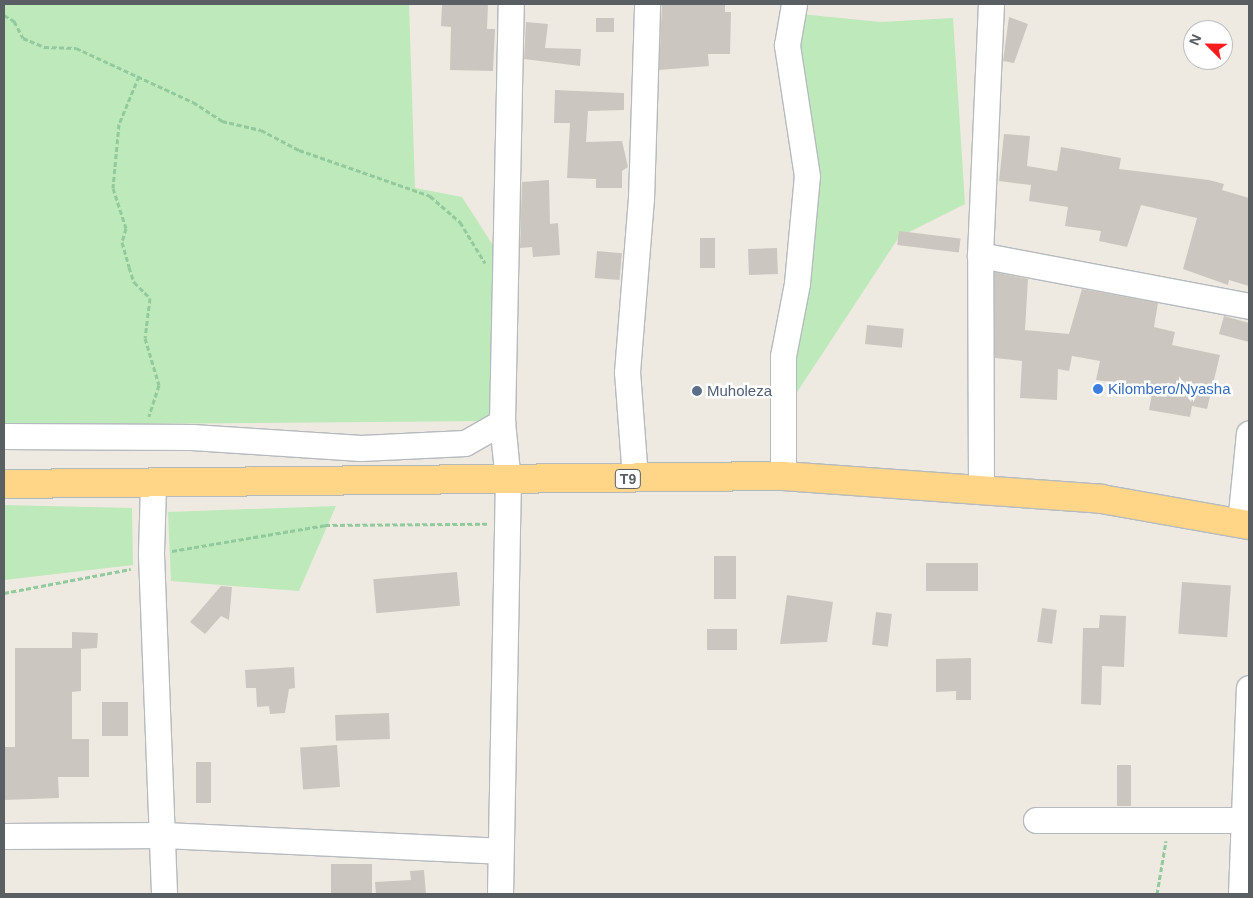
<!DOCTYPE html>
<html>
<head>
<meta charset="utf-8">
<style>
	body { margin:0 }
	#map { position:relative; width:1253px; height:898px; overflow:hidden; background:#eeeae1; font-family:Helvetica,sans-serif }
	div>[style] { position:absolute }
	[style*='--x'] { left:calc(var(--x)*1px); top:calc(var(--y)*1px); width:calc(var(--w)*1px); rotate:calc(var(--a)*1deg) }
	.green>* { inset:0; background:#bee9ba }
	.building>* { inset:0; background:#cbc7c0; transform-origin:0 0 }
	.path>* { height:3px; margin-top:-1.5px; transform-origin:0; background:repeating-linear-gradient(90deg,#93ca9d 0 5px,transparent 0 7.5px) }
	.roads { filter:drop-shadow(1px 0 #b6babf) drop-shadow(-1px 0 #b6babf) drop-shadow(0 1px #b6babf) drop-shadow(0 -1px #b6babf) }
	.minor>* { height:25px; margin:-12.5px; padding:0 12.5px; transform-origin:12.5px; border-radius:12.5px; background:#fff }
	.highway>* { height:28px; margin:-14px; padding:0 14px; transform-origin:14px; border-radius:14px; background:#ffd587 }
	.dots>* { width:14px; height:14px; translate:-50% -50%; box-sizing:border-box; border:2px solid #fff; border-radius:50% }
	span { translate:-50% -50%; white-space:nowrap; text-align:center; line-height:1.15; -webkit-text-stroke:5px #fff; paint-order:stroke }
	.shield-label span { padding:1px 4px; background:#fff; border:1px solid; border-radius:4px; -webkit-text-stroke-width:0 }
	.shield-label { font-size:14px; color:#595f63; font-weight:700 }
	.shop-label { font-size:15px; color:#366cbe }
	.left { translate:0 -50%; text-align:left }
	.service-label { font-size:15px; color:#4e5e75 }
	.frame { position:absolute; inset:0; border:5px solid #595f63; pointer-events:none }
	.north { position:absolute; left:1183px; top:20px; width:50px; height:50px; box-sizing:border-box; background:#fff; border:1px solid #bdbfc1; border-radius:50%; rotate:293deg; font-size:14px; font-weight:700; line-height:20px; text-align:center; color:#595f63 }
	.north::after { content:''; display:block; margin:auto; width:18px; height:22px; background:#fb1a1d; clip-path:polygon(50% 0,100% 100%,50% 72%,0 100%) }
</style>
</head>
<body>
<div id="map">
	<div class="green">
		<i style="clip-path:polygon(4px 4px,409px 4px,415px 188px,462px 197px,496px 250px,489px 421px,4px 425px)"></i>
		<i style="clip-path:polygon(800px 14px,881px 22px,953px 18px,965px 204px,899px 237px,786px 409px,802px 303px)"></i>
		<i style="clip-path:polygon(4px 505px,132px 508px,133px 565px,4px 580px)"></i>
		<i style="clip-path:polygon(336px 506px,299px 591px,171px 581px,168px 512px)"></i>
	</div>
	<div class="building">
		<i style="clip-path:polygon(442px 4px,488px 4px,487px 29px,495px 29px,493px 71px,450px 70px,451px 27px,441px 26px)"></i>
		<i style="clip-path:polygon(662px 4px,725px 4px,725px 12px,731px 12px,730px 54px,708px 54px,709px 66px,659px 70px)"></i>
		<i style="clip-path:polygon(1009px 17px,1028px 24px,1014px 63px,1003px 61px)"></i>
		<i style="left:596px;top:18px;width:18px;height:14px"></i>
		<i style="clip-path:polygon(526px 22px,548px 24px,545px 48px,581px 49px,580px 66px,524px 59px)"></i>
		<i style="clip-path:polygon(555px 90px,624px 93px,624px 110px,588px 111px,586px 142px,622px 141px,628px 167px,622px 171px,622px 188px,596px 188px,596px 179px,567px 178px,570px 123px,554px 123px)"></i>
		<i style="clip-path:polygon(1004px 134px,1030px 136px,1027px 166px,1057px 171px,1061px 147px,1121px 158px,1119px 169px,1209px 180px,1224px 184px,1222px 190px,1249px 198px,1249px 286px,1229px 280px,1228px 285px,1183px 269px,1197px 218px,1141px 205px,1127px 247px,1099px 241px,1101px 231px,1065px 226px,1068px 207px,1029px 201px,1031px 185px,999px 181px)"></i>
		<i style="clip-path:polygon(549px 180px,550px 224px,558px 223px,560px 255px,533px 257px,532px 247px,520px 248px,522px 182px)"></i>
		<i style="left:899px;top:231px;width:62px;height:14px;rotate:7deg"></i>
		<i style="left:700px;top:238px;width:15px;height:30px"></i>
		<i style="left:777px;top:248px;width:26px;height:29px;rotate:88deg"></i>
		<i style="left:597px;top:251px;width:25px;height:27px;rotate:5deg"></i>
		<i style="clip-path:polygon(994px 272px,1028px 279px,1025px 330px,1069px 334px,1082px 289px,1158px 303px,1154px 327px,1175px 332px,1172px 345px,1220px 355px,1207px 409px,1192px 406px,1190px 417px,1149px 410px,1153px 388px,1096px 380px,1100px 361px,1072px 356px,1069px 371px,1058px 369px,1057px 400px,1020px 398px,1022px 361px,995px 358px)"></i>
		<i style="clip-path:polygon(1224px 316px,1249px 323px,1249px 342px,1219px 334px)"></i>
		<i style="left:867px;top:325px;width:37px;height:19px;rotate:6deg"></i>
		<i style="left:714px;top:556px;width:22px;height:43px"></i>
		<i style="left:978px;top:563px;width:28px;height:52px;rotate:90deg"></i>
		<i style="left:457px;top:572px;width:34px;height:84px;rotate:85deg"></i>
		<i style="left:1182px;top:582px;width:49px;height:52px;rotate:4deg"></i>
		<i style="clip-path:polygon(221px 586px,232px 587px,229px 620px,221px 616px,205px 634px,190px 622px)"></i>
		<i style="clip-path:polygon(787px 595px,833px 602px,827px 642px,780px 644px)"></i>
		<i style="left:1042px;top:608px;width:15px;height:34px;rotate:8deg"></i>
		<i style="left:876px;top:612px;width:16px;height:33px;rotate:7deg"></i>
		<i style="clip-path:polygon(1100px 615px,1126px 616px,1124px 667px,1102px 666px,1101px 705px,1081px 704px,1083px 628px,1099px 628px)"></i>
		<i style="left:737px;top:629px;width:21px;height:30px;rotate:90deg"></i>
		<i style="clip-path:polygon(72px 632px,98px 633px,97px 648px,81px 649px,81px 691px,72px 692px,72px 739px,89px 739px,89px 777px,58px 777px,59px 798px,4px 800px,4px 747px,15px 747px,15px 648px,72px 648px)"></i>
		<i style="clip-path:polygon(971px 658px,971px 700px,956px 700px,956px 691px,936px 692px,936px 659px)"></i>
		<i style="clip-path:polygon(294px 667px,295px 688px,289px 689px,285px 713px,270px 714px,269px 706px,257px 707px,256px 688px,246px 688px,245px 670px)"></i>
		<i style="left:102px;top:702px;width:26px;height:34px"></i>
		<i style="left:389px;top:713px;width:26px;height:54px;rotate:88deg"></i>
		<i style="left:337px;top:745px;width:42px;height:37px;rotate:86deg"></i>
		<i style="left:196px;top:762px;width:15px;height:41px"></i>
		<i style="left:1117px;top:765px;width:14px;height:41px"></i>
		<i style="left:331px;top:864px;width:41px;height:30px"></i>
		<i style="clip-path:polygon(424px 870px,426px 894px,376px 894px,375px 882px,411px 880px,410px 871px)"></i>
	</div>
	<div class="path">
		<i style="--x:4;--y:15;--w:12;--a:31"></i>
		<i style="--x:14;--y:21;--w:19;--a:62"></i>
		<i style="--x:23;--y:38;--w:23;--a:23"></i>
		<i style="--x:44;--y:47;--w:32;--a:2"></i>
		<i style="--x:76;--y:48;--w:129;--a:24.8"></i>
		<i style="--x:193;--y:102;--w:35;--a:33"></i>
		<i style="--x:222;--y:121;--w:40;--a:13"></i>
		<i style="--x:261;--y:130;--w:43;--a:27.8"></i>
		<i style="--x:299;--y:150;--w:139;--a:19.3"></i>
		<i style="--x:430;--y:196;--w:40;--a:41"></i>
		<i style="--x:460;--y:222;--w:48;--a:58.6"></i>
		<i style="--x:139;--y:76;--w:52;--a:112.6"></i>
		<i style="--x:119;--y:124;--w:64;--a:95.4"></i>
		<i style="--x:113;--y:188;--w:42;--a:72"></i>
		<i style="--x:126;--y:228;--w:15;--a:106"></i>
		<i style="--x:122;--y:242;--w:26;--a:74"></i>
		<i style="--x:129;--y:267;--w:16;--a:72"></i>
		<i style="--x:134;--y:282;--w:23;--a:45"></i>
		<i style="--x:150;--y:298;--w:40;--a:97.1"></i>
		<i style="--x:145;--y:338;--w:49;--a:73.4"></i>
		<i style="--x:159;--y:385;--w:33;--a:108"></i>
		<i style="--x:172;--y:551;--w:155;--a:-9.6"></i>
		<i style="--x:325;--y:525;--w:162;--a:-0.4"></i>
		<i style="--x:4;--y:593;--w:129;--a:-10.7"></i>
		<i style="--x:1157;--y:894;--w:54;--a:-80.4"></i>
	</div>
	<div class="roads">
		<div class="minor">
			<i style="--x:980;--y:255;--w:274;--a:10.7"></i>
			<i style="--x:4;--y:436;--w:188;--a:0.3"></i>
			<i style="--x:192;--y:437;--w:169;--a:3.7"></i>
			<i style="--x:361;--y:448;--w:104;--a:-2.8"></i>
			<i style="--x:465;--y:443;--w:43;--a:-29.6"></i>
			<i style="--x:783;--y:476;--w:120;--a:-90"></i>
			<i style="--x:783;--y:356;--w:74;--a:-79.1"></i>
			<i style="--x:797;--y:283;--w:107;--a:-84.7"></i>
			<i style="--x:807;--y:176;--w:133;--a:-98.7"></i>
			<i style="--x:787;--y:45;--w:42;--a:-80.3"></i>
			<i style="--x:635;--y:478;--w:106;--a:-94.3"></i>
			<i style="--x:627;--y:372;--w:174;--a:-85.4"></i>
			<i style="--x:641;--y:199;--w:195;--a:-88.2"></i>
			<i style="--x:153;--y:485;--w:69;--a:91.7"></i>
			<i style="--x:151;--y:554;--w:340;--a:87.8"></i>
			<i style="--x:981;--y:488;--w:233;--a:-90.2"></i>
			<i style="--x:980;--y:255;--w:251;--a:-87.5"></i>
			<i style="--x:1240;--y:523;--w:90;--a:-84.3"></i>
			<i style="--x:1036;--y:820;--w:206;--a:0"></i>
			<i style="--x:4;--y:836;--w:160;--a:-0.4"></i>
			<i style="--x:164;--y:835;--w:335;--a:2.7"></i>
			<i style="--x:500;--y:894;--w:413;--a:-88.9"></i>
			<i style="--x:508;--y:481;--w:59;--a:-95.8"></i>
			<i style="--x:502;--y:422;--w:418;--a:-88.8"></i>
			<i style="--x:1241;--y:894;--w:206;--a:-87.8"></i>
		</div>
		<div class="highway">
			<i style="--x:4;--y:484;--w:779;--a:-0.59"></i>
			<i style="--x:783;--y:476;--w:319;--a:4.1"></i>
			<i style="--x:1101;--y:499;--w:150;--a:10"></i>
		</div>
	</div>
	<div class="dots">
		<i style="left:1098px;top:389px;background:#3f7fe0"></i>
		<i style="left:697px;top:391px;background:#5c6f8a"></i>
	</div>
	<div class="shield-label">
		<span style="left:628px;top:479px">T9</span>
	</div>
	<div class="shop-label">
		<span class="left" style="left:1108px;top:389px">Kilombero/Nyasha</span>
	</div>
	<div class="service-label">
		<span class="left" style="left:707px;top:391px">Muholeza</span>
	</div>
	<div class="frame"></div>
	<div class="north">N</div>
</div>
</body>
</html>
